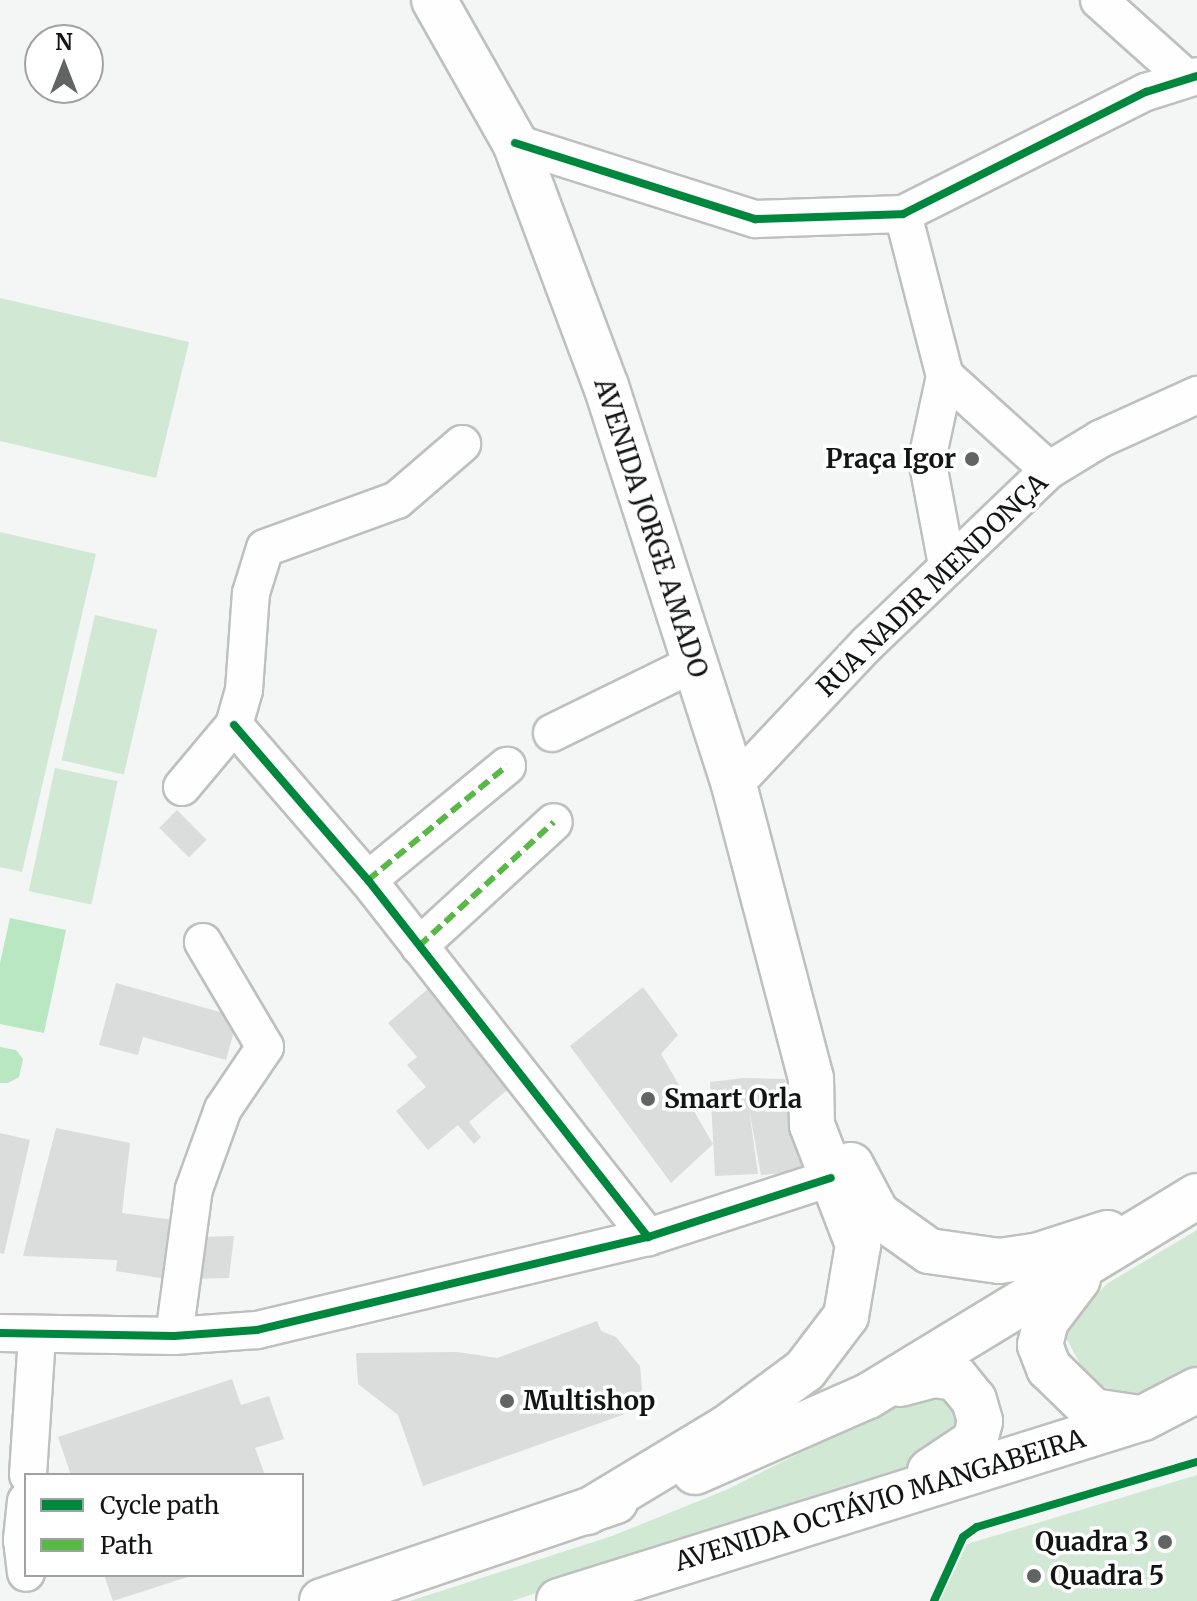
<!DOCTYPE html>
<html>
<head>
<meta charset="utf-8">
<style>
	body { margin:0 }
	#map { position:relative; width:1197px; height:1601px; overflow:hidden; background:#f3f6f4; font-family:Merriweather,serif }
	div>[style] { position:absolute }
	[style*='--x'] { left:calc(var(--x)*1px); top:calc(var(--y)*1px); width:calc(var(--w)*1px); rotate:calc(var(--a)*1deg) }
	.green>* { inset:0; background:#d1e8d5; transform-origin:0 0 }
	.water>* { inset:0; background:#b8e7c2 }
	.building>* { inset:0; background:#dadddb; transform-origin:0 0 }
	.roads { filter:drop-shadow(2px 0 #bec0be) drop-shadow(-2px 0 #bec0be) drop-shadow(0 2px #bec0be) drop-shadow(0 -2px #bec0be) }
	.minor>* { height:36px; margin:-18px; padding:0 18px; transform-origin:18px; border-radius:18px; background:#fdfefd }
	.major>* { height:44px; margin:-22px; padding:0 22px; transform-origin:22px; border-radius:22px; background:#fdfefd }
	.quiet>* { height:6px; margin-top:-3px; transform-origin:0; background:repeating-linear-gradient(90deg,#58b947 0 12px,transparent 0 18px) }
	.cycleway>* { height:8px; margin:-4px; padding:0 4px; transform-origin:4px; border-radius:4px; background:#00873e }
	.dots>* { width:22px; height:22px; translate:-50% -50%; box-sizing:border-box; border:4px solid #fff; border-radius:50% }
	span { translate:-50% -50%; white-space:nowrap; text-align:center; line-height:1.15; -webkit-text-stroke:7px #fff; paint-order:stroke }
	.poi-label { font-size:26px; color:#131514; font-weight:700 }
	.right { translate:-100% -50%; text-align:right }
	.left { translate:0 -50%; text-align:left }
	.street-label { font-size:26px; color:#131514 }
	.legend { position:absolute; left:24px; top:1473px; width:280px; height:104px; box-sizing:border-box; background:#fff; border:2px solid #a1a1a1; margin:0; padding:10px 14px; list-style:none; font-size:24px; color:#131514 }
	.legend li { display:flex; align-items:center; gap:16px; height:40px }
	.legend b { width:40px; border:2px solid #a1a1a1 }
	.north { position:absolute; left:24px; top:24px; width:80px; height:80px; box-sizing:border-box; background:#fff; border:2px solid #a1a1a1; border-radius:50%; rotate:0deg; font-size:22px; font-weight:700; line-height:32px; text-align:center; color:#131514 }
	.north::after { content:''; display:block; margin:auto; width:28px; height:36px; background:#616462; clip-path:polygon(50% 0,100% 100%,50% 72%,0 100%) }
</style>
</head>
<body>
<div id="map">
	<div class="green">
		<i style="clip-path:polygon(0 298px,189px 342px,156px 478px,0 441px)"></i>
		<i style="clip-path:polygon(0 532px,96px 554px,22px 872px,0 867px)"></i>
		<i style="left:95px;top:615px;width:64px;height:149px;rotate:13deg"></i>
		<i style="left:55px;top:768px;width:64px;height:126px;rotate:12deg"></i>
		<i style="clip-path:polygon(1197px 1230px,1197px 1371px,1142px 1404px,1088px 1379px,1061px 1328px,1108px 1283px)"></i>
		<i style="clip-path:polygon(943px 1391px,968px 1423px,921px 1464px,512px 1601px,410px 1601px,612px 1536px,726px 1490px,913px 1396px)"></i>
		<i style="clip-path:polygon(1197px 1475px,1197px 1601px,940px 1601px,967px 1544px)"></i>
	</div>
	<div class="water">
		<i style="clip-path:polygon(10px 918px,66px 930px,44px 1033px,0 1024px,0 963px)"></i>
		<i style="clip-path:polygon(0 1047px,16px 1050px,23px 1059px,19px 1077px,8px 1083px,0 1083px)"></i>
	</div>
	<div class="building">
		<i style="left:177px;top:810px;width:42px;height:25px;rotate:45deg"></i>
		<i style="clip-path:polygon(116px 983px,238px 1017px,226px 1060px,143px 1037px,138px 1055px,99px 1045px)"></i>
		<i style="clip-path:polygon(643px 987px,678px 1035px,661px 1054px,713px 1144px,671px 1183px,570px 1046px)"></i>
		<i style="clip-path:polygon(429px 988px,512px 1086px,469px 1122px,481px 1137px,474px 1144px,458px 1125px,428px 1150px,396px 1111px,426px 1087px,407px 1065px,417px 1057px,388px 1023px)"></i>
		<i style="clip-path:polygon(744px 1078px,785px 1079px,804px 1171px,761px 1175px,749px 1109px,758px 1174px,715px 1176px,710px 1082px)"></i>
		<i style="clip-path:polygon(56px 1128px,130px 1143px,122px 1213px,181px 1221px,173px 1280px,116px 1271px,117px 1260px,23px 1256px)"></i>
		<i style="clip-path:polygon(0 1133px,30px 1140px,4px 1254px,0 1253px)"></i>
		<i style="clip-path:polygon(234px 1236px,229px 1278px,192px 1279px,199px 1237px)"></i>
		<i style="clip-path:polygon(597px 1321px,601px 1331px,616px 1337px,640px 1366px,642px 1389px,628px 1413px,423px 1486px,398px 1415px,358px 1384px,356px 1353px,458px 1352px,497px 1358px)"></i>
		<i style="clip-path:polygon(232px 1379px,241px 1405px,269px 1396px,284px 1439px,255px 1448px,265px 1475px,71px 1475px,58px 1437px)"></i>
		<i style="clip-path:polygon(104px 1575px,191px 1575px,191px 1576px,113px 1601px)"></i>
	</div>
	<div class="roads">
		<div class="minor">
			<i style="--x:1099;--y:0;--w:117;--a:41.9"></i>
			<i style="--x:515;--y:143;--w:252;--a:17.6"></i>
			<i style="--x:755;--y:219;--w:148;--a:-1.9"></i>
			<i style="--x:903;--y:214;--w:272;--a:-26.7"></i>
			<i style="--x:1146;--y:92;--w:53;--a:-17.4"></i>
			<i style="--x:903;--y:214;--w:167;--a:75.5"></i>
			<i style="--x:945;--y:376;--w:85;--a:102.2"></i>
			<i style="--x:927;--y:459;--w:108;--a:79.3"></i>
			<i style="--x:945;--y:376;--w:140;--a:42.1"></i>
			<i style="--x:234;--y:725;--w:205;--a:49.2"></i>
			<i style="--x:368;--y:880;--w:454;--a:51.9"></i>
			<i style="--x:552;--y:733;--w:159;--a:-26.1"></i>
			<i style="--x:734;--y:785;--w:195;--a:-46.7"></i>
			<i style="--x:868;--y:643;--w:250;--a:-43.7"></i>
			<i style="--x:1049;--y:470;--w:60;--a:-31.3"></i>
			<i style="--x:1100;--y:439;--w:107;--a:-24.4"></i>
			<i style="--x:182;--y:787;--w:81;--a:-50"></i>
			<i style="--x:234;--y:725;--w:36;--a:-74"></i>
			<i style="--x:244;--y:690;--w:97;--a:-85.9"></i>
			<i style="--x:251;--y:593;--w:47;--a:-72.7"></i>
			<i style="--x:265;--y:548;--w:140;--a:-20"></i>
			<i style="--x:397;--y:500;--w:86;--a:-40.7"></i>
			<i style="--x:368;--y:880;--w:180;--a:-39.4"></i>
			<i style="--x:419;--y:946;--w:183;--a:-42.6"></i>
			<i style="--x:0;--y:1333;--w:174;--a:1"></i>
			<i style="--x:174;--y:1336;--w:83;--a:-4.1"></i>
			<i style="--x:257;--y:1330;--w:402;--a:-13.4"></i>
			<i style="--x:648;--y:1237;--w:192;--a:-17.9"></i>
			<i style="--x:174;--y:1336;--w:148;--a:-82.3"></i>
			<i style="--x:194;--y:1189;--w:85;--a:-70.1"></i>
			<i style="--x:223;--y:1109;--w:75;--a:-55.9"></i>
			<i style="--x:265;--y:1047;--w:122;--a:-120.6"></i>
			<i style="--x:28;--y:1475;--w:141;--a:-86.3"></i>
			<i style="--x:26;--y:1501;--w:39;--a:96"></i>
			<i style="--x:22;--y:1540;--w:33;--a:83"></i>
		</div>
		<div class="major">
			<i style="--x:434;--y:0;--w:164;--a:60.5"></i>
			<i style="--x:515;--y:143;--w:259;--a:69.5"></i>
			<i style="--x:606;--y:386;--w:419;--a:72.2"></i>
			<i style="--x:734;--y:785;--w:303;--a:75.3"></i>
			<i style="--x:811;--y:1078;--w:47;--a:88.8"></i>
			<i style="--x:812;--y:1125;--w:129;--a:69"></i>
			<i style="--x:858;--y:1245;--w:72;--a:99.6"></i>
			<i style="--x:846;--y:1316;--w:68;--a:127.2"></i>
			<i style="--x:805;--y:1370;--w:96;--a:143.5"></i>
			<i style="--x:728;--y:1427;--w:165;--a:148.9"></i>
			<i style="--x:851;--y:1165;--w:55;--a:62"></i>
			<i style="--x:877;--y:1214;--w:64;--a:35.4"></i>
			<i style="--x:929;--y:1251;--w:71;--a:8.1"></i>
			<i style="--x:999;--y:1261;--w:37;--a:-8"></i>
			<i style="--x:1036;--y:1256;--w:75;--a:-17.9"></i>
			<i style="--x:1078;--y:1279;--w:53;--a:127.3"></i>
			<i style="--x:1046;--y:1321;--w:25;--a:104"></i>
			<i style="--x:1040;--y:1345;--w:25;--a:69"></i>
			<i style="--x:1049;--y:1368;--w:62;--a:44.3"></i>
			<i style="--x:1093;--y:1411;--w:47;--a:8.7"></i>
			<i style="--x:900;--y:1384;--w:35;--a:-15"></i>
			<i style="--x:934;--y:1375;--w:22;--a:8"></i>
			<i style="--x:956;--y:1378;--w:28;--a:51"></i>
			<i style="--x:974;--y:1400;--w:22;--a:74"></i>
			<i style="--x:980;--y:1421;--w:21;--a:104"></i>
			<i style="--x:975;--y:1441;--w:54;--a:146.3"></i>
			<i style="--x:695;--y:1472;--w:189;--a:-23.7"></i>
			<i style="--x:868;--y:1396;--w:385;--a:-31.3"></i>
			<i style="--x:322;--y:1601;--w:310;--a:-18.8"></i>
			<i style="--x:559;--y:1601;--w:612;--a:-17.4"></i>
			<i style="--x:1143;--y:1418;--w:61;--a:-27.4"></i>
		</div>
	</div>
	<div class="quiet">
		<i style="--x:368;--y:880;--w:180;--a:-39.4"></i>
		<i style="--x:419;--y:946;--w:183;--a:-42.6"></i>
	</div>
	<div class="cycleway">
		<i style="--x:515;--y:143;--w:252;--a:17.6"></i>
		<i style="--x:755;--y:219;--w:148;--a:-1.9"></i>
		<i style="--x:903;--y:214;--w:272;--a:-26.7"></i>
		<i style="--x:1146;--y:92;--w:53;--a:-17.4"></i>
		<i style="--x:234;--y:725;--w:205;--a:49.2"></i>
		<i style="--x:368;--y:880;--w:454;--a:51.9"></i>
		<i style="--x:0;--y:1333;--w:174;--a:1"></i>
		<i style="--x:174;--y:1336;--w:83;--a:-4.1"></i>
		<i style="--x:257;--y:1330;--w:402;--a:-13.4"></i>
		<i style="--x:648;--y:1237;--w:192;--a:-17.9"></i>
		<i style="--x:934;--y:1601;--w:70;--a:-65.6"></i>
		<i style="--x:963;--y:1537;--w:17;--a:-36"></i>
		<i style="--x:977;--y:1527;--w:229;--a:-16.5"></i>
	</div>
	<div class="dots">
		<i style="left:972px;top:459px;background:#616462"></i>
		<i style="left:648px;top:1099px;background:#616462"></i>
		<i style="left:507px;top:1401px;background:#616462"></i>
		<i style="left:1165px;top:1542px;background:#616462"></i>
		<i style="left:1034px;top:1576px;background:#616462"></i>
	</div>
	<div class="poi-label">
		<span class="right" style="left:956px;top:459px">Praça Igor</span>
		<span class="left" style="left:664px;top:1099px">Smart Orla</span>
		<span class="left" style="left:523px;top:1401px">Multishop</span>
		<span class="right" style="left:1149px;top:1542px">Quadra 3</span>
		<span class="left" style="left:1050px;top:1576px">Quadra 5</span>
	</div>
	<div class="street-label">
		<span style="left:651px;top:528px;rotate:72deg">AVENIDA JORGE AMADO</span>
		<span style="left:932px;top:585px;rotate:-44deg">RUA NADIR MENDONÇA</span>
		<span style="left:880px;top:1500px;rotate:-17deg">AVENIDA OCTÁVIO MANGABEIRA</span>
	</div>
	<ul class="legend">
	<li><b style="height:10px;background:#00873e"></b>Cycle path</li>
	<li><b style="height:10px;background:#58b947"></b>Path</li>
	</ul>
	<div class="north">N</div>
</div>
</body>
</html>
